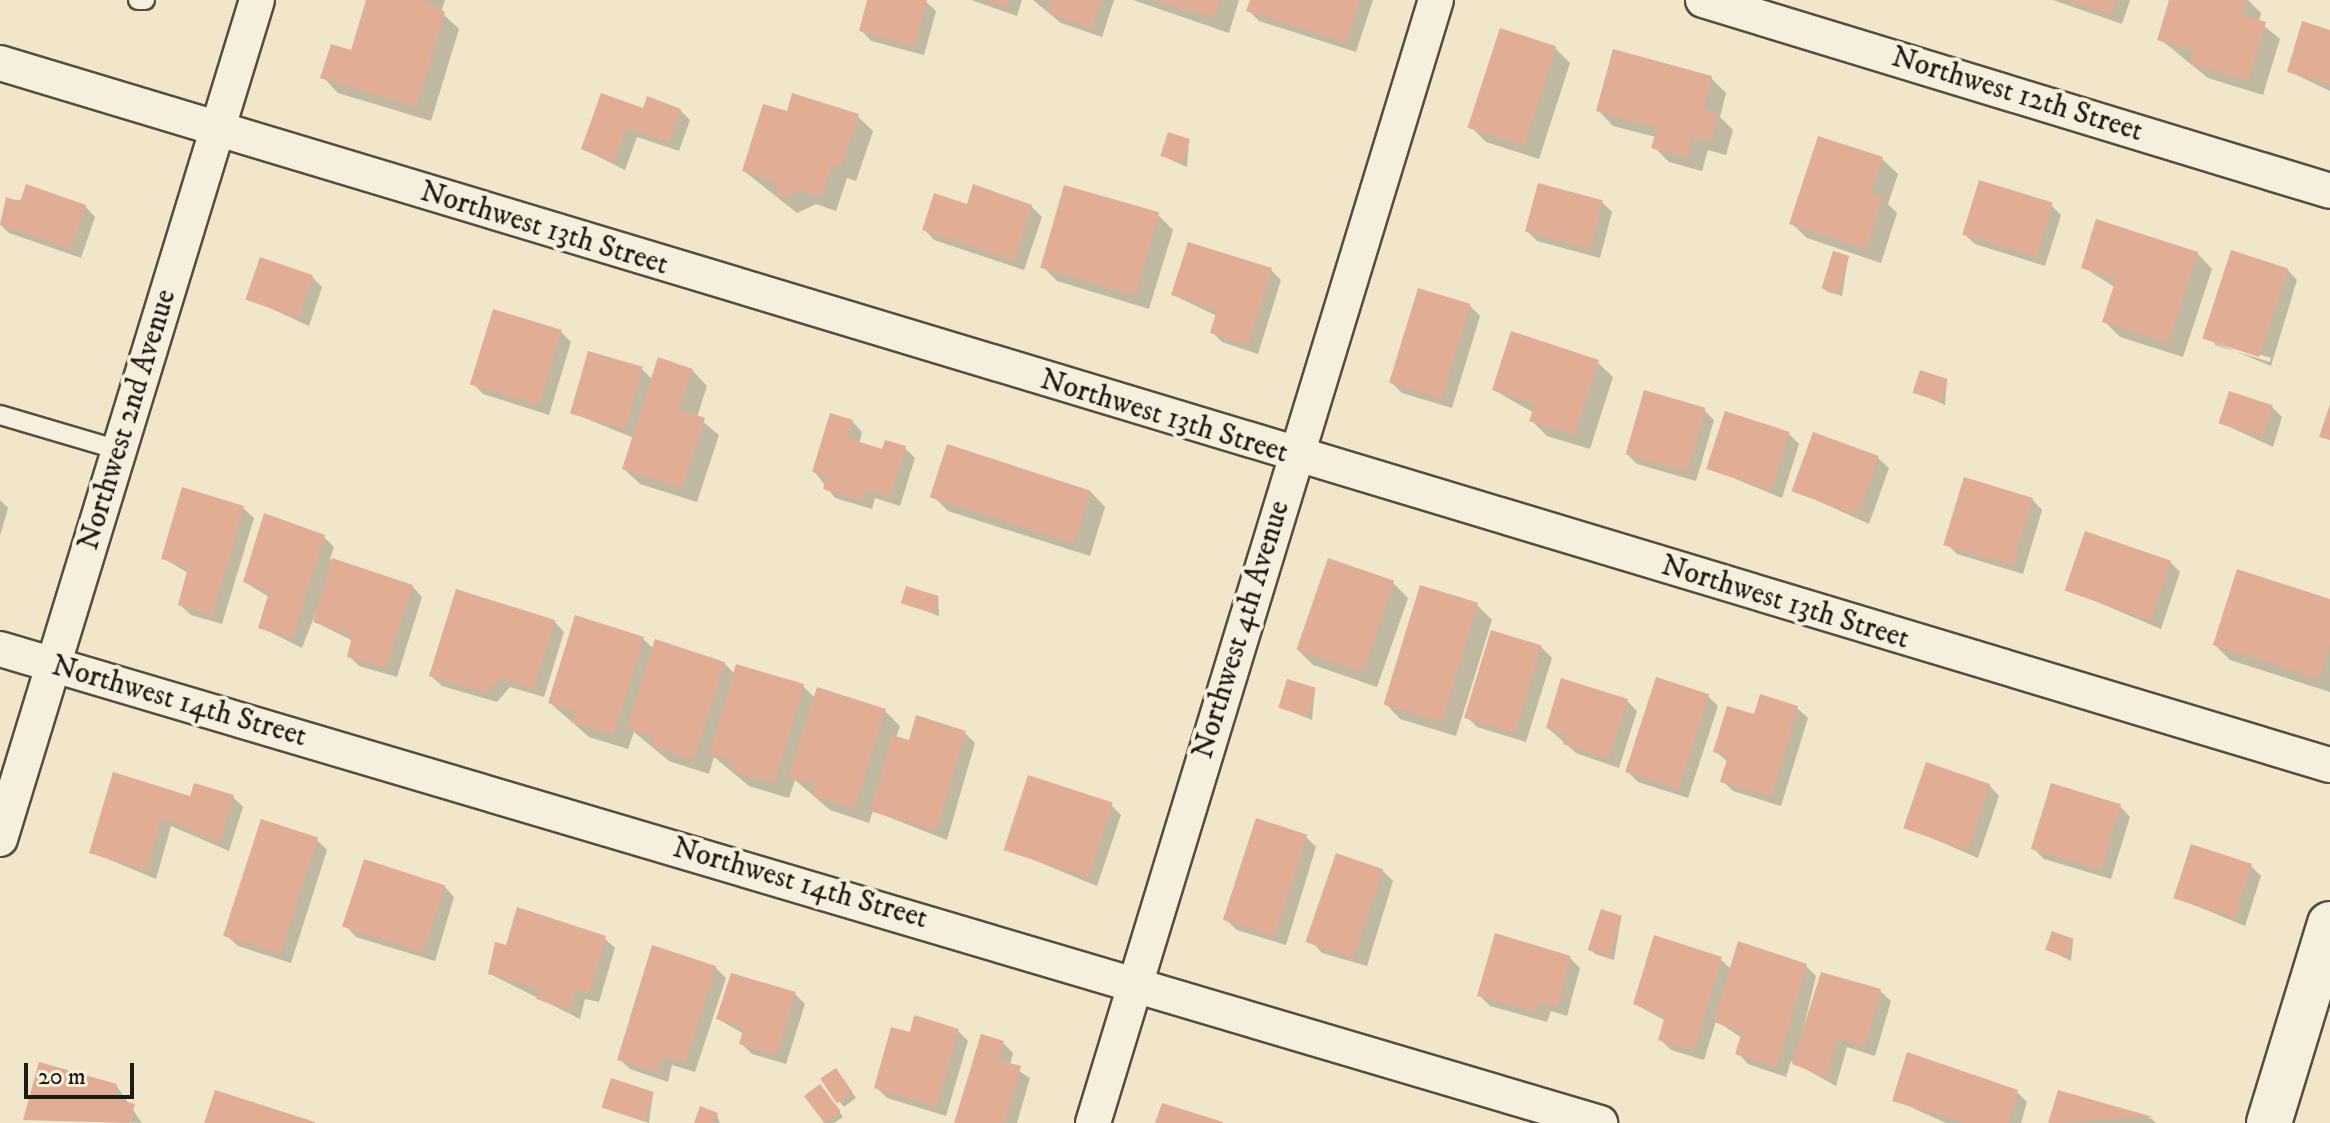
<!DOCTYPE html>
<html>
<head>
<meta charset="utf-8">
<style>
	body { margin:0 }
	#map { position:relative; width:2330px; height:1123px; overflow:hidden; background:#f1e6ca; font-family:"IM FELL DW Pica",serif }
	div>[style] { position:absolute }
	[style*='--x'] { left:calc(var(--x)*1px); top:calc(var(--y)*1px); width:calc(var(--w)*1px); rotate:calc(var(--a)*1deg) }
	.shadow>* { inset:0; background:#0003 }
	.building>* { inset:0; background:#e1ae95; transform-origin:0 0 }
	.roads { filter:drop-shadow(2px 0 #564c3f) drop-shadow(-2px 0 #564c3f) drop-shadow(0 2px #564c3f) drop-shadow(0 -2px #564c3f) }
	.service>* { height:18px; margin:-9px; padding:0 9px; transform-origin:9px; border-radius:9px; background:#f6efdd }
	.minor>* { height:34px; margin:-17px; padding:0 17px; transform-origin:17px; border-radius:17px; background:#f6efdd }
	.tertiary>* { height:44px; margin:-22px; padding:0 22px; transform-origin:22px; border-radius:22px; background:#f6efdd }
	span { translate:-50% -50%; white-space:nowrap; text-align:center; line-height:1.15; -webkit-text-stroke:8px #f6efdd; paint-order:stroke }
	.street-label { font-size:30px; color:#221911 }
	.scale { position:absolute; left:24px; top:1063px; width:110px; height:36px; box-sizing:border-box; border:4px solid #221911; border-top:0; padding-left:10px; font-size:24px; line-height:28px; white-space:nowrap; color:#221911; -webkit-text-stroke:6px #f6efdd; paint-order:stroke }
</style>
</head>
<body>
<div id="map">
	<div class="shadow">
		<i style="clip-path:polygon(368px 0,445px 0,441px 12px,459px 29px,431px 121px,338px 93px,323px 77px,352px 53px)"></i>
		<i style="clip-path:polygon(869px 0,924px 0,936px 11px,924px 55px,871px 41px,861px 30px)"></i>
		<i style="clip-path:polygon(971px 0,1022px 0,1017px 16px)"></i>
		<i style="clip-path:polygon(1033px 0,1114px 0,1102px 37px,1061px 23px)"></i>
		<i style="clip-path:polygon(1133px 0,1239px 0,1229px 33px)"></i>
		<i style="clip-path:polygon(1252px 0,1373px 0,1356px 52px,1259px 21px,1248px 10px)"></i>
		<i style="clip-path:polygon(2053px 0,2130px 0,2122px 24px)"></i>
		<i style="clip-path:polygon(2171px 0,2248px 0,2261px 13px,2259px 22px,2280px 39px,2263px 95px,2208px 78px,2160px 39px)"></i>
		<i style="clip-path:polygon(2330px 32px,2330px 91px,2290px 72px)"></i>
		<i style="clip-path:polygon(1555px 48px,1570px 63px,1539px 159px,1486px 142px,1471px 127px)"></i>
		<i style="clip-path:polygon(1711px 78px,1726px 93px,1720px 117px,1733px 130px,1726px 155px,1708px 150px,1702px 171px,1669px 162px,1654px 147px,1656px 137px,1613px 126px,1598px 110px)"></i>
		<i style="clip-path:polygon(644px 110px,680px 110px,690px 120px,679px 151px,637px 137px,625px 170px,583px 149px)"></i>
		<i style="clip-path:polygon(788px 113px,857px 116px,873px 131px,856px 181px,847px 178px,836px 211px,816px 204px,797px 213px,744px 171px)"></i>
		<i style="clip-path:polygon(1189px 140px,1187px 167px,1162px 156px)"></i>
		<i style="clip-path:polygon(1882px 159px,1898px 174px,1888px 204px,1897px 213px,1881px 263px,1807px 238px,1791px 223px)"></i>
		<i style="clip-path:polygon(7px 199px,85px 206px,95px 217px,81px 258px,9px 233px,0 224px)"></i>
		<i style="clip-path:polygon(1602px 202px,1612px 212px,1600px 258px,1537px 241px,1527px 231px)"></i>
		<i style="clip-path:polygon(2051px 205px,2061px 215px,2045px 266px,1975px 244px,1964px 234px)"></i>
		<i style="clip-path:polygon(1031px 206px,1042px 217px,1024px 270px,934px 240px,924px 229px,968px 207px)"></i>
		<i style="clip-path:polygon(1157px 214px,1173px 230px,1149px 309px,1057px 281px,1042px 266px)"></i>
		<i style="clip-path:polygon(2197px 253px,2212px 269px,2183px 357px,2120px 337px,2104px 321px,2116px 288px,2083px 267px)"></i>
		<i style="clip-path:polygon(1848px 258px,1842px 296px,1828px 292px,1823px 288px)"></i>
		<i style="clip-path:polygon(evenodd,2287px 269px,2297px 280px,2271px 366px,2206px 339px,2287px 269px,2215px 341px,2271px 358px,2270px 362px,2215px 345px,2215px 341px)"></i>
		<i style="clip-path:polygon(1271px 270px,1281px 280px,1258px 354px,1222px 342px,1212px 332px,1217px 316px,1173px 295px)"></i>
		<i style="clip-path:polygon(312px 277px,322px 287px,309px 326px,248px 298px)"></i>
		<i style="clip-path:polygon(1470px 306px,1480px 316px,1452px 408px,1402px 393px,1392px 383px)"></i>
		<i style="clip-path:polygon(561px 332px,571px 342px,549px 415px,483px 394px,473px 384px)"></i>
		<i style="clip-path:polygon(1597px 362px,1613px 377px,1590px 449px,1547px 436px,1531px 420px,1534px 413px,1494px 390px)"></i>
		<i style="clip-path:polygon(641px 368px,653px 380px,692px 370px,707px 386px,697px 417px,719px 435px,697px 502px,640px 484px,624px 469px,634px 438px,572px 413px)"></i>
		<i style="clip-path:polygon(1947px 380px,1945px 405px,1915px 392px)"></i>
		<i style="clip-path:polygon(2272px 407px,2282px 417px,2273px 447px,2221px 423px)"></i>
		<i style="clip-path:polygon(1704px 410px,1714px 420px,1696px 481px,1637px 464px,1627px 454px)"></i>
		<i style="clip-path:polygon(852px 421px,862px 432px,859px 444px,883px 452px,905px 448px,915px 458px,900px 506px,875px 498px,872px 509px,835px 498px,814px 471px)"></i>
		<i style="clip-path:polygon(1789px 434px,1799px 444px,1782px 498px,1709px 468px)"></i>
		<i style="clip-path:polygon(1878px 458px,1889px 468px,1869px 524px,1794px 490px)"></i>
		<i style="clip-path:polygon(1090px 491px,1105px 507px,1090px 556px,948px 511px,933px 496px)"></i>
		<i style="clip-path:polygon(2032px 499px,2042px 510px,2023px 574px,1957px 554px,1947px 544px)"></i>
		<i style="clip-path:polygon(0 500px,8px 508px,0 536px)"></i>
		<i style="clip-path:polygon(243px 508px,254px 518px,222px 624px,191px 615px,180px 605px,188px 573px,163px 558px)"></i>
		<i style="clip-path:polygon(324px 537px,334px 547px,330px 559px,412px 586px,422px 597px,397px 677px,359px 666px,349px 656px,353px 641px,315px 622px,325px 589px,302px 648px,260px 627px,269px 597px,245px 582px)"></i>
		<i style="clip-path:polygon(2170px 562px,2180px 572px,2161px 629px,2067px 589px)"></i>
		<i style="clip-path:polygon(1393px 583px,1408px 598px,1377px 687px,1313px 665px,1298px 650px)"></i>
		<i style="clip-path:polygon(938px 597px,939px 616px,904px 603px)"></i>
		<i style="clip-path:polygon(2330px 601px,2330px 692px,2230px 660px,2215px 645px)"></i>
		<i style="clip-path:polygon(1477px 605px,1492px 620px,1456px 736px,1400px 719px,1385px 703px)"></i>
		<i style="clip-path:polygon(554px 621px,564px 632px,544px 697px,510px 687px,497px 702px,442px 686px,431px 676px)"></i>
		<i style="clip-path:polygon(643px 639px,654px 649px,724px 663px,735px 674px,803px 686px,815px 698px,885px 711px,900px 726px,896px 738px,910px 743px,965px 733px,975px 743px,947px 840px,873px 811px,869px 823px,830px 810px,795px 780px,789px 798px,749px 786px,714px 757px,709px 774px,669px 761px,634px 732px,628px 749px,589px 737px,550px 703px)"></i>
		<i style="clip-path:polygon(1541px 647px,1552px 658px,1526px 742px,1477px 727px,1467px 717px)"></i>
		<i style="clip-path:polygon(1315px 690px,1312px 720px,1280px 707px)"></i>
		<i style="clip-path:polygon(1708px 696px,1718px 706px,1688px 798px,1638px 782px,1628px 772px)"></i>
		<i style="clip-path:polygon(1627px 701px,1637px 711px,1619px 768px,1576px 753px,1548px 728px)"></i>
		<i style="clip-path:polygon(1797px 708px,1808px 718px,1781px 806px,1733px 791px,1723px 781px,1728px 762px,1715px 751px,1756px 717px)"></i>
		<i style="clip-path:polygon(1989px 785px,1999px 796px,1978px 858px,1906px 827px)"></i>
		<i style="clip-path:polygon(233px 797px,243px 807px,229px 851px,171px 826px,156px 879px,91px 852px,191px 799px)"></i>
		<i style="clip-path:polygon(1111px 805px,1121px 815px,1097px 886px,1007px 849px)"></i>
		<i style="clip-path:polygon(2120px 806px,2130px 817px,2111px 879px,2044px 859px,2034px 849px)"></i>
		<i style="clip-path:polygon(1306px 837px,1316px 847px,1286px 945px,1237px 930px,1226px 920px)"></i>
		<i style="clip-path:polygon(317px 840px,327px 850px,291px 963px,238px 946px,227px 936px)"></i>
		<i style="clip-path:polygon(2251px 866px,2261px 876px,2245px 926px,2177px 898px)"></i>
		<i style="clip-path:polygon(1382px 870px,1393px 881px,1367px 966px,1322px 953px,1312px 942px)"></i>
		<i style="clip-path:polygon(444px 886px,454px 897px,435px 961px,356px 937px,346px 926px)"></i>
		<i style="clip-path:polygon(1621px 918px,1614px 960px,1595px 954px,1591px 949px)"></i>
		<i style="clip-path:polygon(604px 938px,615px 948px,599px 1002px,585px 999px,580px 1019px,490px 974px,507px 948px)"></i>
		<i style="clip-path:polygon(2073px 941px,2071px 961px,2047px 949px)"></i>
		<i style="clip-path:polygon(1570px 958px,1580px 968px,1567px 1016px,1551px 1011px,1547px 1022px,1490px 1006px,1480px 996px)"></i>
		<i style="clip-path:polygon(1720px 959px,1732px 970px,1806px 966px,1816px 976px,1797px 1055px,1880px 991px,1891px 1001px,1875px 1056px,1847px 1047px,1836px 1086px,1791px 1061px,1786px 1077px,1748px 1064px,1738px 1053px,1742px 1038px,1716px 1021px,1704px 1060px,1671px 1050px,1660px 1039px,1666px 1021px,1635px 1004px)"></i>
		<i style="clip-path:polygon(715px 967px,726px 978px,695px 1072px,672px 1065px,668px 1082px,630px 1069px,619px 1059px)"></i>
		<i style="clip-path:polygon(795px 994px,805px 1004px,786px 1064px,752px 1054px,742px 1044px,744px 1034px,718px 1019px)"></i>
		<i style="clip-path:polygon(958px 1031px,968px 1041px,946px 1116px,887px 1098px,876px 1087px,911px 1035px)"></i>
		<i style="clip-path:polygon(1003px 1043px,1013px 1053px,1010px 1065px,1030px 1078px,1017px 1123px,956px 1123px)"></i>
		<i style="clip-path:polygon(840px 1075px,856px 1098px,844px 1107px,840px 1102px)"></i>
		<i style="clip-path:polygon(116px 1085px,142px 1123px,25px 1119px)"></i>
		<i style="clip-path:polygon(825px 1091px,843px 1117px,834px 1123px,826px 1123px,807px 1096px)"></i>
		<i style="clip-path:polygon(2017px 1092px,2027px 1102px,2021px 1123px,1946px 1123px,1895px 1100px)"></i>
		<i style="clip-path:polygon(2059px 1092px,2152px 1119px,2156px 1123px,2050px 1123px)"></i>
		<i style="clip-path:polygon(653px 1094px,649px 1123px,603px 1106px)"></i>
		<i style="clip-path:polygon(717px 1115px,720px 1123px,696px 1123px)"></i>
	</div>
	<div class="building">
		<i style="clip-path:polygon(366px 0,425px 0,445px 12px,416px 107px,320px 78px,331px 44px,351px 50px)"></i>
		<i style="clip-path:polygon(867px 0,927px 0,914px 46px,859px 31px)"></i>
		<i style="clip-path:polygon(987px 0,1009px 0,1007px 7px)"></i>
		<i style="clip-path:polygon(1044px 0,1101px 0,1092px 28px,1049px 14px,1052px 3px)"></i>
		<i style="clip-path:polygon(1153px 0,1220px 0,1214px 18px)"></i>
		<i style="clip-path:polygon(1250px 0,1360px 0,1346px 43px,1246px 11px)"></i>
		<i style="clip-path:polygon(2067px 0,2116px 0,2111px 15px)"></i>
		<i style="clip-path:polygon(2169px 0,2246px 0,2241px 14px,2266px 22px,2248px 81px,2190px 64px,2194px 51px,2157px 40px)"></i>
		<i style="clip-path:polygon(2302px 21px,2330px 30px,2330px 84px,2287px 72px)"></i>
		<i style="left:1500px;top:28px;width:59px;height:105px;rotate:18deg"></i>
		<i style="clip-path:polygon(1613px 49px,1712px 76px,1703px 109px,1718px 113px,1711px 141px,1692px 136px,1687px 157px,1651px 148px,1657px 128px,1596px 111px)"></i>
		<i style="clip-path:polygon(601px 93px,643px 108px,647px 96px,681px 109px,669px 142px,626px 128px,614px 162px,581px 149px)"></i>
		<i style="clip-path:polygon(792px 93px,859px 114px,841px 167px,832px 164px,821px 197px,800px 190px,781px 199px,772px 181px,742px 171px,763px 104px,787px 111px)"></i>
		<i style="left:1168px;top:132px;width:23px;height:25px;rotate:18deg"></i>
		<i style="clip-path:polygon(1818px 136px,1883px 157px,1871px 193px,1883px 196px,1866px 249px,1789px 224px)"></i>
		<i style="left:1979px;top:180px;width:77px;height:57px;rotate:17deg"></i>
		<i style="left:1538px;top:183px;width:67px;height:50px;rotate:15deg"></i>
		<i style="clip-path:polygon(26px 184px,86px 205px,71px 249px,0 225px,6px 197px,20px 202px)"></i>
		<i style="clip-path:polygon(973px 184px,1032px 205px,1014px 261px,922px 230px,934px 193px,967px 204px)"></i>
		<i style="left:1064px;top:185px;width:99px;height:86px;rotate:16deg"></i>
		<i style="clip-path:polygon(2096px 219px,2198px 252px,2168px 343px,2102px 322px,2116px 279px,2081px 268px)"></i>
		<i style="clip-path:polygon(1188px 242px,1272px 268px,1248px 345px,1210px 333px,1217px 310px,1171px 295px)"></i>
		<i style="left:2231px;top:250px;width:60px;height:93px;rotate:18deg"></i>
		<i style="left:1833px;top:251px;width:17px;height:39px;rotate:17deg"></i>
		<i style="left:260px;top:257px;width:56px;height:45px;rotate:19deg"></i>
		<i style="left:1418px;top:288px;width:55px;height:99px;rotate:17deg"></i>
		<i style="left:493px;top:309px;width:72px;height:79px;rotate:17deg"></i>
		<i style="clip-path:polygon(1511px 331px,1599px 360px,1574px 435px,1529px 421px,1535px 404px,1492px 390px)"></i>
		<i style="left:588px;top:351px;width:57px;height:65px;rotate:16deg"></i>
		<i style="clip-path:polygon(658px 357px,693px 369px,679px 409px,705px 418px,682px 488px,622px 469px)"></i>
		<i style="left:1920px;top:370px;width:29px;height:24px;rotate:18deg"></i>
		<i style="left:1644px;top:390px;width:64px;height:67px;rotate:16deg"></i>
		<i style="left:2229px;top:391px;width:46px;height:34px;rotate:18deg"></i>
		<i style="clip-path:polygon(2330px 404px,2330px 440px,2319px 437px)"></i>
		<i style="left:1725px;top:411px;width:68px;height:61px;rotate:18deg"></i>
		<i style="clip-path:polygon(830px 413px,853px 420px,848px 438px,882px 449px,885px 440px,906px 446px,890px 497px,865px 489px,861px 501px,823px 489px,827px 476px,812px 472px)"></i>
		<i style="left:1813px;top:432px;width:70px;height:63px;rotate:20deg"></i>
		<i style="left:947px;top:444px;width:151px;height:56px;rotate:18deg"></i>
		<i style="left:1964px;top:477px;width:72px;height:71px;rotate:17deg"></i>
		<i style="clip-path:polygon(182px 487px,244px 506px,212px 616px,178px 605px,188px 567px,161px 559px)"></i>
		<i style="clip-path:polygon(264px 513px,325px 535px,292px 639px,258px 628px,269px 592px,243px 582px)"></i>
		<i style="left:2085px;top:531px;width:91px;height:63px;rotate:19deg"></i>
		<i style="clip-path:polygon(332px 558px,413px 585px,386px 668px,347px 657px,352px 636px,313px 622px)"></i>
		<i style="left:1328px;top:558px;width:70px;height:97px;rotate:19deg"></i>
		<i style="clip-path:polygon(2237px 569px,2330px 599px,2330px 644px,2319px 679px,2213px 645px)"></i>
		<i style="left:1420px;top:585px;width:61px;height:125px;rotate:17deg"></i>
		<i style="left:906px;top:586px;width:34px;height:18px;rotate:17deg"></i>
		<i style="clip-path:polygon(456px 589px,555px 620px,534px 689px,500px 678px,487px 693px,429px 676px)"></i>
		<i style="clip-path:polygon(575px 615px,644px 637px,613px 735px,571px 722px,575px 711px,548px 703px)"></i>
		<i style="left:1491px;top:630px;width:53px;height:92px;rotate:17deg"></i>
		<i style="clip-path:polygon(655px 639px,725px 662px,694px 760px,651px 746px,655px 737px,626px 728px)"></i>
		<i style="clip-path:polygon(736px 664px,804px 684px,774px 784px,732px 771px,735px 762px,709px 754px)"></i>
		<i style="left:1656px;top:677px;width:56px;height:100px;rotate:18deg"></i>
		<i style="clip-path:polygon(1561px 678px,1628px 699px,1609px 759px,1563px 744px,1567px 735px,1546px 728px)"></i>
		<i style="left:1287px;top:679px;width:30px;height:30px;rotate:17deg"></i>
		<i style="clip-path:polygon(817px 687px,886px 709px,854px 809px,812px 795px,816px 785px,788px 777px)"></i>
		<i style="clip-path:polygon(1760px 694px,1798px 706px,1771px 797px,1720px 782px,1728px 756px,1713px 752px,1727px 706px,1754px 714px)"></i>
		<i style="clip-path:polygon(916px 715px,966px 731px,936px 831px,870px 811px,892px 735px,909px 740px)"></i>
		<i style="left:1926px;top:762px;width:68px;height:70px;rotate:19deg"></i>
		<i style="clip-path:polygon(113px 772px,190px 796px,194px 783px,234px 795px,219px 842px,161px 818px,146px 870px,89px 853px)"></i>
		<i style="left:1028px;top:775px;width:89px;height:79px;rotate:18deg"></i>
		<i style="left:2051px;top:783px;width:73px;height:69px;rotate:17deg"></i>
		<i style="left:1256px;top:818px;width:54px;height:107px;rotate:18deg"></i>
		<i style="left:261px;top:819px;width:60px;height:123px;rotate:18deg"></i>
		<i style="left:2191px;top:844px;width:64px;height:57px;rotate:18deg"></i>
		<i style="left:1336px;top:853px;width:50px;height:94px;rotate:19deg"></i>
		<i style="left:364px;top:859px;width:85px;height:71px;rotate:18deg"></i>
		<i style="clip-path:polygon(517px 907px,606px 936px,589px 993px,575px 990px,570px 1010px,536px 999px,539px 988px,488px 974px,495px 942px,506px 945px)"></i>
		<i style="left:1601px;top:909px;width:22px;height:43px;rotate:18deg"></i>
		<i style="left:2052px;top:931px;width:23px;height:20px;rotate:20deg"></i>
		<i style="clip-path:polygon(1495px 933px,1571px 956px,1557px 1007px,1541px 1002px,1537px 1013px,1477px 996px)"></i>
		<i style="clip-path:polygon(1654px 935px,1722px 957px,1694px 1051px,1658px 1040px,1665px 1016px,1633px 1004px)"></i>
		<i style="clip-path:polygon(1738px 941px,1807px 964px,1776px 1068px,1735px 1054px,1742px 1032px,1714px 1022px)"></i>
		<i style="clip-path:polygon(652px 945px,716px 966px,685px 1063px,662px 1056px,658px 1073px,617px 1060px)"></i>
		<i style="clip-path:polygon(1821px 972px,1881px 989px,1865px 1047px,1837px 1038px,1826px 1077px,1792px 1064px)"></i>
		<i style="clip-path:polygon(731px 973px,796px 992px,776px 1055px,739px 1044px,744px 1028px,716px 1019px)"></i>
		<i style="clip-path:polygon(914px 1015px,959px 1029px,936px 1107px,874px 1088px,891px 1027px,910px 1032px)"></i>
		<i style="clip-path:polygon(981px 1034px,1004px 1041px,998px 1060px,1021px 1066px,1004px 1123px,954px 1123px)"></i>
		<i style="clip-path:polygon(1907px 1052px,2018px 1090px,2008px 1123px,1965px 1123px,1892px 1101px)"></i>
		<i style="clip-path:polygon(39px 1062px,117px 1084px,113px 1098px,135px 1104px,129px 1123px,23px 1120px)"></i>
		<i style="left:836px;top:1068px;width:30px;height:19px;rotate:56deg"></i>
		<i style="left:611px;top:1078px;width:45px;height:31px;rotate:18deg"></i>
		<i style="left:820px;top:1084px;width:34px;height:20px;rotate:53deg"></i>
		<i style="clip-path:polygon(215px 1090px,315px 1122px,315px 1123px,204px 1123px)"></i>
		<i style="clip-path:polygon(2058px 1090px,2153px 1117px,2048px 1123px)"></i>
		<i style="clip-path:polygon(1162px 1103px,1223px 1122px,1223px 1123px,1155px 1123px)"></i>
		<i style="clip-path:polygon(700px 1106px,718px 1113px,714px 1123px,694px 1123px)"></i>
	</div>
	<div class="roads">
		<div class="service">
			<i style="--x:138;--y:0;--w:7;--a:0"></i>
			<i style="--x:0;--y:415;--w:124;--a:16.4"></i>
		</div>
		<div class="minor">
			<i style="--x:1703;--y:0;--w:655;--a:16.94"></i>
			<i style="--x:0;--y:63;--w:2433;--a:16.77"></i>
			<i style="--x:0;--y:649;--w:1669;--a:16.5"></i>
			<i style="--x:0;--y:839;--w:877;--a:-72.97"></i>
			<i style="--x:1093;--y:1123;--w:1174;--a:-73.02"></i>
		</div>
		<div class="tertiary">
			<i style="--x:2269;--y:1123;--w:208;--a:-73"></i>
		</div>
	</div>
	<div class="street-label">
		<span style="left:2017px;top:95px;rotate:17deg">Northwest 12th Street</span>
		<span style="left:544px;top:229px;rotate:17deg">Northwest 13th Street</span>
		<span style="left:1164px;top:417px;rotate:17deg">Northwest 13th Street</span>
		<span style="left:128px;top:420px;rotate:-73deg">Northwest 2nd Avenue</span>
		<span style="left:1785px;top:603px;rotate:17deg">Northwest 13th Street</span>
		<span style="left:1242px;top:630px;rotate:-73deg">Northwest 4th Avenue</span>
		<span style="left:179px;top:702px;rotate:16deg">Northwest 14th Street</span>
		<span style="left:800px;top:884px;rotate:16deg">Northwest 14th Street</span>
	</div>
	<div class="scale">20 m</div>
</div>
</body>
</html>
